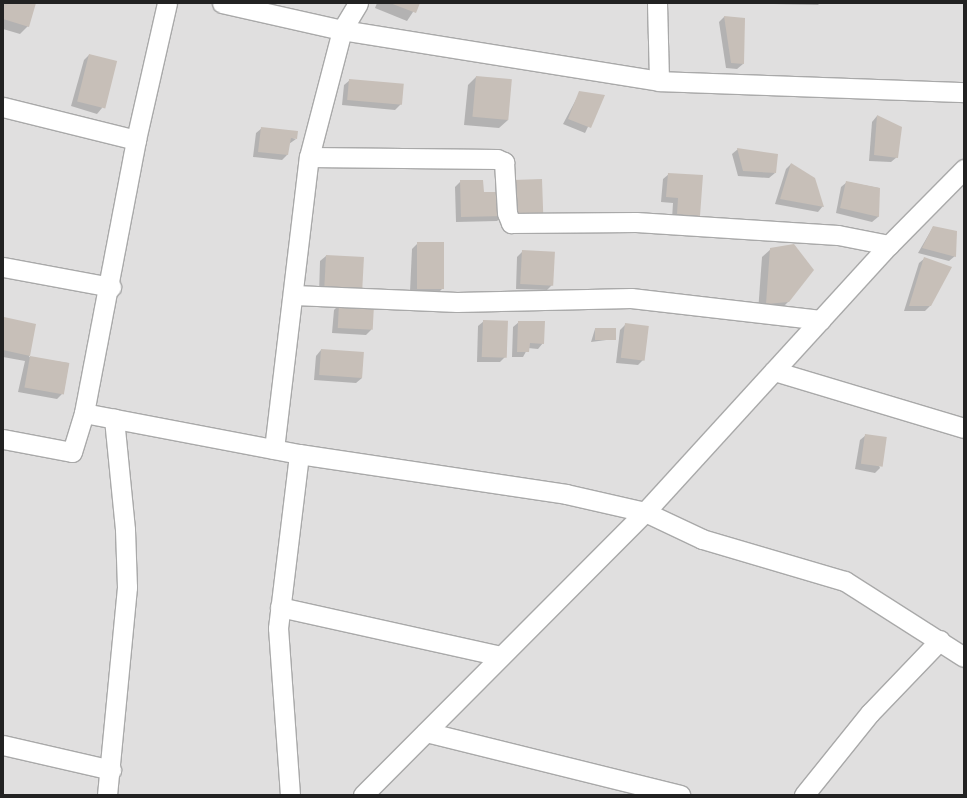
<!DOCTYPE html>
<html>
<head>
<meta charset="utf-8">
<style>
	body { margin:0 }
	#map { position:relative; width:967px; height:798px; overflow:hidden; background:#f2efe9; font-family:"Fira Sans",sans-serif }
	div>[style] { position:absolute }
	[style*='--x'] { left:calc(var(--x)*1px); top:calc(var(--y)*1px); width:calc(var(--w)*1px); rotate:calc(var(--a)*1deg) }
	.residential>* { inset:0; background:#e0dfdf; transform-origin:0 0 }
	.shadow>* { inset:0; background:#0003 }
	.building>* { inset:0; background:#c7bfb8; transform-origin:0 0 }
	.roads { filter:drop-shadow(1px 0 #a9a9a9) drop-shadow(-1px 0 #a9a9a9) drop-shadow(0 1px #a9a9a9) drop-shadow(0 -1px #a9a9a9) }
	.street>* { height:19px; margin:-9.5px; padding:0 9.5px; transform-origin:9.5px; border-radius:9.5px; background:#fff }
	span { translate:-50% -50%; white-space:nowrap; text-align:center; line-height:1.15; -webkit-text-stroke:4px #fff; paint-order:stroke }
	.frame { position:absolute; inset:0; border:4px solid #222; pointer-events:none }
</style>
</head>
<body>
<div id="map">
	<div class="residential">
		<i style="left:3px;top:3px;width:961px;height:792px"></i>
	</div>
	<div class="shadow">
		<i style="clip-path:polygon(3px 3px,35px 3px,28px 26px,20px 34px,3px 29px)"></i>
		<i style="clip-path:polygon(377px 3px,419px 3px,407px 21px,375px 8px)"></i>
		<i style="clip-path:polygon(732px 3px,820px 3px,818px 5px)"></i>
		<i style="clip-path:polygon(724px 17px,744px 19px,743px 64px,737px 69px,726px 68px,719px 22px)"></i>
		<i style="clip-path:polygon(89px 55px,102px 108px,97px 114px,71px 106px,84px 60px)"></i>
		<i style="clip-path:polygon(476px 77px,508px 120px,499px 128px,464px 125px,468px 85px)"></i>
		<i style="clip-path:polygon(350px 80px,401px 104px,395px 110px,342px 105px,344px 85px)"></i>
		<i style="clip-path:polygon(580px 92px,603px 96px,585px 133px,563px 124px)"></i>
		<i style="clip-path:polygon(877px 116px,897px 157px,891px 162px,869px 161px,872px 122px)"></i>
		<i style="clip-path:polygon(262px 128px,296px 139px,289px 144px,287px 155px,282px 160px,253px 157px,256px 133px)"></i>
		<i style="clip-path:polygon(738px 149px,775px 173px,769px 178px,738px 176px,732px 154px)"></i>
		<i style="clip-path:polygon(791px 164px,823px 206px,818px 212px,775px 204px,786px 169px)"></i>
		<i style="clip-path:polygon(669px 174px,699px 216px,694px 221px,672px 219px,673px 203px,661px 202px,663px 179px)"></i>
		<i style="clip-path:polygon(461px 181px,503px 216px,497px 221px,456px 222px,455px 187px)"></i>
		<i style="clip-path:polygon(847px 182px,879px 188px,878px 217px,872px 222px,836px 213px,841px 187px)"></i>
		<i style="clip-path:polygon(933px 227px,955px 256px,949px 261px,918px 253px)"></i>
		<i style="clip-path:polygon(417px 244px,443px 288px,437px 294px,410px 292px,412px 249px)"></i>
		<i style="clip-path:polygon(771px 249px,789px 301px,780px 310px,758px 312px,762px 257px)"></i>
		<i style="clip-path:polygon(523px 251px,552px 285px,547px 290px,516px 289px,517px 257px)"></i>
		<i style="clip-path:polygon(326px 256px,363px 258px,319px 293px,320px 261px)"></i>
		<i style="clip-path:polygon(925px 258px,930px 306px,925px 311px,904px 311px,919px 263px)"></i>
		<i style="clip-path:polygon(339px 305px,372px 307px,371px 330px,366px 335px,332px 333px,334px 310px)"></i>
		<i style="clip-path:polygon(4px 318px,35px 325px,29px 357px,68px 363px,62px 394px,57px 399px,18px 392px,25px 361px,3px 357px)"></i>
		<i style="clip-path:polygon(484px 321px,505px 357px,500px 362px,477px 362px,478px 326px)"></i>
		<i style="clip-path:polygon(519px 322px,543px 343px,538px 349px,528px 348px,523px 357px,512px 357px,513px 327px)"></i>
		<i style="clip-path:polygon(626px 324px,643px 360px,638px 365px,616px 363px,620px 330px)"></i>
		<i style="clip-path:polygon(595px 329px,614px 339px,591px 342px)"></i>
		<i style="clip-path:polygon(321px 350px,362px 378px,356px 383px,314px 380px,316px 356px)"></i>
		<i style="clip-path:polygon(866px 435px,880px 468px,875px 473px,855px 469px,860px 440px)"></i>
	</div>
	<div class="building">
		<i style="clip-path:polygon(3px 3px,36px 3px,29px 27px,3px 19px)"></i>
		<i style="clip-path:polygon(390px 3px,420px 3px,416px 13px)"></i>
		<i style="clip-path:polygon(724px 16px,745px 18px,744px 64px,731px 63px)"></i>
		<i style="left:89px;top:54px;width:29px;height:49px;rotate:14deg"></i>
		<i style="left:476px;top:76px;width:36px;height:41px;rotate:5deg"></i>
		<i style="left:349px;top:79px;width:55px;height:21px;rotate:5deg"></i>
		<i style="clip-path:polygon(579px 91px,605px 95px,591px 128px,568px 119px)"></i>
		<i style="clip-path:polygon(877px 115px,902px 127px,898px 158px,874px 155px)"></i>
		<i style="clip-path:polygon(261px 127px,298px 131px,297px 139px,291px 138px,288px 155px,258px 152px)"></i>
		<i style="clip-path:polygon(737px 148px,778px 154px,776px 173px,743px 171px)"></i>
		<i style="clip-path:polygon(791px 163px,815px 178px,824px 207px,780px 199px)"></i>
		<i style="clip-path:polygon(668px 173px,703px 175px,700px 216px,677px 214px,678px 198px,666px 197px)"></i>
		<i style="left:542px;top:179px;width:35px;height:29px;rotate:88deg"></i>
		<i style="clip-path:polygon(460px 180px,483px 180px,484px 192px,503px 192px,504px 216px,461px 217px)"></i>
		<i style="clip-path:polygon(846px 181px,880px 188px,879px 217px,840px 208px)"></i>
		<i style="clip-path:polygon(933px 226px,957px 231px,956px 257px,922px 248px)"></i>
		<i style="left:444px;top:242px;width:47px;height:27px;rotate:90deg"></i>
		<i style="clip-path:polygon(794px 244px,814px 270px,789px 302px,766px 304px,770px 248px)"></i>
		<i style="left:522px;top:250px;width:33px;height:34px;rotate:3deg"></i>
		<i style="left:326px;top:255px;width:38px;height:33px;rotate:3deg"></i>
		<i style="clip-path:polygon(924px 257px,952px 267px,931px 306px,909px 306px)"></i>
		<i style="left:339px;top:304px;width:35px;height:24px;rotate:3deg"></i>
		<i style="clip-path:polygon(4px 317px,36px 324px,30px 356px,3px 350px)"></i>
		<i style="left:483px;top:320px;width:25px;height:37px;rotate:2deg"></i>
		<i style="clip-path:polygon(518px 321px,545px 321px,544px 344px,530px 343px,529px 352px,517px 352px)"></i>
		<i style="left:625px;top:323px;width:24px;height:35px;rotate:7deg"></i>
		<i style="left:595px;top:328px;width:21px;height:12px"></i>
		<i style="left:321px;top:349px;width:43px;height:26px;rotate:4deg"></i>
		<i style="left:30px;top:356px;width:40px;height:32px;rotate:10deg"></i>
		<i style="left:865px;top:434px;width:22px;height:30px;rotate:8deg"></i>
	</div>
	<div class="roads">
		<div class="street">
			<i style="--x:167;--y:3;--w:140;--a:102.8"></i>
			<i style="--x:136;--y:140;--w:278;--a:100.8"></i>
			<i style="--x:84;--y:413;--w:219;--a:10.8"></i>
			<i style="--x:299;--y:454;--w:270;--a:8.5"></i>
			<i style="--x:566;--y:494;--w:81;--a:12.8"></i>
			<i style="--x:645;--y:512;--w:63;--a:25.3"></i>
			<i style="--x:702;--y:539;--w:149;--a:16.4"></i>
			<i style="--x:845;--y:581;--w:141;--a:32.6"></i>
			<i style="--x:222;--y:3;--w:123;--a:12.7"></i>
			<i style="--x:342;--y:30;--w:321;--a:9.1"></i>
			<i style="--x:659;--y:81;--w:305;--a:2.1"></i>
			<i style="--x:657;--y:3;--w:78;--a:88.5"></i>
			<i style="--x:3;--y:107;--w:137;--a:13.9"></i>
			<i style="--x:309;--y:157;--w:188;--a:0.6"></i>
			<i style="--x:497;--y:159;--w:8;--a:23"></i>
			<i style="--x:504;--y:162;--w:51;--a:86.6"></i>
			<i style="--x:507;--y:213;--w:11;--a:68"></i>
			<i style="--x:511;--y:223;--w:125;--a:-0.5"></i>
			<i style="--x:636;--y:222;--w:202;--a:3.7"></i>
			<i style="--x:838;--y:235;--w:52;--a:11.1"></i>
			<i style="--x:3;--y:267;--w:110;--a:10.5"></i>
			<i style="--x:294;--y:295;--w:163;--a:2.5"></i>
			<i style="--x:457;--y:302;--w:174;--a:-1.3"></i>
			<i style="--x:631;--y:298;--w:191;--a:6.6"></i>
			<i style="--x:774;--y:371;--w:198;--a:16.7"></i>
			<i style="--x:3;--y:439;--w:70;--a:10.7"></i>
			<i style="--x:72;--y:452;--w:41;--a:-72.9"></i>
			<i style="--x:274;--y:449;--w:294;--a:-83.2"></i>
			<i style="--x:309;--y:157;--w:131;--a:-75.4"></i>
			<i style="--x:342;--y:30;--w:31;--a:-59"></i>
			<i style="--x:280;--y:607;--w:226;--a:12.5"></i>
			<i style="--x:426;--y:732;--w:262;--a:13.9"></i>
			<i style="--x:3;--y:745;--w:111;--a:13"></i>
			<i style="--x:107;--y:795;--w:209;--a:-84.5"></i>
			<i style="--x:127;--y:587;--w:58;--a:-92"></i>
			<i style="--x:125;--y:529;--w:111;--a:-95.7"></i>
			<i style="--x:290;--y:795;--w:167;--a:-94.1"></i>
			<i style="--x:278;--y:628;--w:175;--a:-83.1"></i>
			<i style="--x:363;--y:795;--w:400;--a:-45.1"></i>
			<i style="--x:645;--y:512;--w:362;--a:-47.6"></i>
			<i style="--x:889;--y:245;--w:107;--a:-45.4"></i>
			<i style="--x:804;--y:795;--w:105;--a:-51.2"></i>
			<i style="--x:870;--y:713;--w:101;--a:-46.2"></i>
		</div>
	</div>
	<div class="frame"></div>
</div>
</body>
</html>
